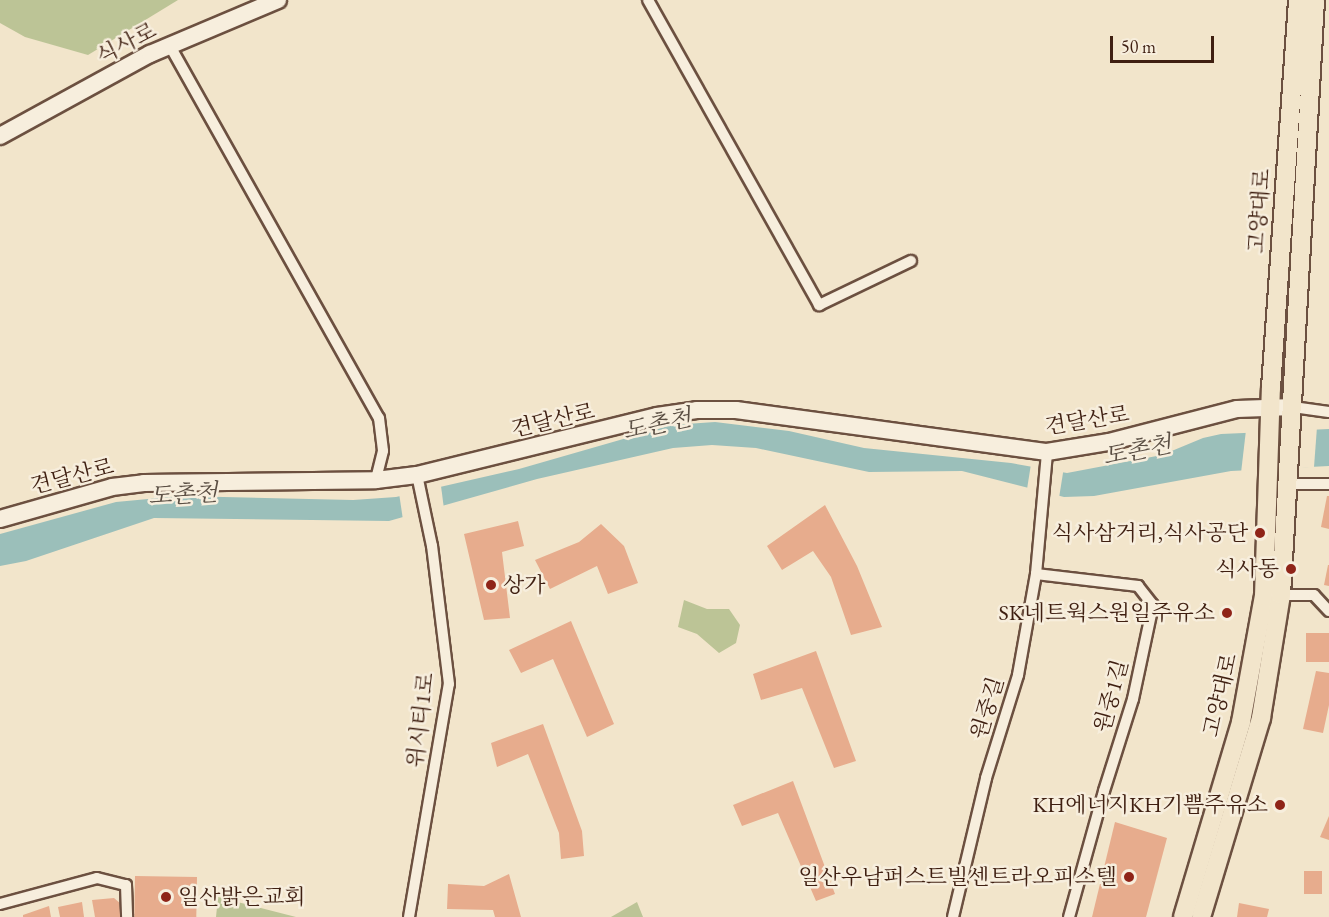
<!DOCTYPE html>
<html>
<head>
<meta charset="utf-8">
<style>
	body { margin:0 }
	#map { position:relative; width:1329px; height:917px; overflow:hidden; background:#f2e5cb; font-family:"EB Garamond","Noto Serif KR",serif }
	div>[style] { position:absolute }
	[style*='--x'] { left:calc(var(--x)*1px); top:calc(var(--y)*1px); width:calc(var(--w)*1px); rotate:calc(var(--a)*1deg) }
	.green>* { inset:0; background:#bcc496 }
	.water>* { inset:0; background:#9bbfba }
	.pier>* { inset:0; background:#f2e5cb; transform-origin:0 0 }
	.building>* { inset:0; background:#e7ac8d; transform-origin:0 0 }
	.roads { filter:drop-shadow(2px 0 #6c5040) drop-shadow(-2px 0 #6c5040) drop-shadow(0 2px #6c5040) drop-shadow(0 -2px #6c5040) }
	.street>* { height:10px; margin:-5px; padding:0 5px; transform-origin:5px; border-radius:5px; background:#f7eedd }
	.secondary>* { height:16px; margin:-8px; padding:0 8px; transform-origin:8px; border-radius:8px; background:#f7eedd }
	.primary>* { height:18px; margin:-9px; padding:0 9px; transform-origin:9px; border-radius:9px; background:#f2e5cb }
	.dots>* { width:16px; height:16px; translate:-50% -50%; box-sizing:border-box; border:3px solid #f7eedd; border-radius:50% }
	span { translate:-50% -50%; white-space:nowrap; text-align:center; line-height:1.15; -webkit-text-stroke:5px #f7eedd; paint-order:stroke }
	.street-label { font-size:22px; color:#3f1f11 }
	.poi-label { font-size:22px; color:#3f1f11 }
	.right { translate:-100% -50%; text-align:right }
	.left { translate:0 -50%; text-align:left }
	.water-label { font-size:24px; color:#5b4f44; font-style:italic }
	.scale { position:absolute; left:1110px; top:36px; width:104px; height:27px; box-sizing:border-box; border:3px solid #3f1f11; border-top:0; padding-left:8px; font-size:18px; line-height:21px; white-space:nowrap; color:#3f1f11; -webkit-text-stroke:4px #f7eedd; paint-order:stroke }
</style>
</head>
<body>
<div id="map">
	<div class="green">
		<i style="clip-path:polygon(0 0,178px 0,88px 55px,25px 37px,0 23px)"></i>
		<i style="clip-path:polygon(684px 600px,707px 609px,729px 609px,740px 625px,736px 643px,719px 653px,697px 634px,678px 627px)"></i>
		<i style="clip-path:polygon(218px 897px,296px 917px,216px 917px)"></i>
		<i style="clip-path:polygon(637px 902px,643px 917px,611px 917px)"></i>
	</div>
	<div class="water">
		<i style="clip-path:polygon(715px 422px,789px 431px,864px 448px,1011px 463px,1067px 473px,1162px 455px,1203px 438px,1221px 434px,1329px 429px,1329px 466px,1231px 471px,1094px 496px,1064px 497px,962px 471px,869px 472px,756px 448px,712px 445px,673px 448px,537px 479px,389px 521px,154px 518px,26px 561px,0 566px,0 534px,116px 502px,180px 496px,353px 500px,396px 497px,519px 469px,672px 425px)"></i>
	</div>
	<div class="pier">
		<i style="clip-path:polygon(1317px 427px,1314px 467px,1241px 473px,1246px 430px)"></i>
		<i style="left:1031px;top:464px;width:33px;height:28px;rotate:9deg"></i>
		<i style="clip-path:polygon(441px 486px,444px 509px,403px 520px,399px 493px)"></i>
	</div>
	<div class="building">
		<i style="clip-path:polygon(1327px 496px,1329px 496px,1329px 529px,1321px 527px)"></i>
		<i style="clip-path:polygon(825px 505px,857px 566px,882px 627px,851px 635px,831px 577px,813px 551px,782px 570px,767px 546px)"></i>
		<i style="clip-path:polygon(518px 521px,524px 546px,502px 552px,510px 618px,484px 620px,464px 534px)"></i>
		<i style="clip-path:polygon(601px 524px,624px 546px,638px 583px,608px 594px,597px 566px,550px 589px,535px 560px,579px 542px)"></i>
		<i style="clip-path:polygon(1328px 565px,1329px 565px,1329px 586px,1324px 585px)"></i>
		<i style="clip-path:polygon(571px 621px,614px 724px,587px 737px,553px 659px,521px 673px,509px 650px)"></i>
		<i style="left:1306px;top:633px;width:23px;height:29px"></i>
		<i style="clip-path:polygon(816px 651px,856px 761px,834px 768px,802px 688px,761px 700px,753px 674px)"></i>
		<i style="clip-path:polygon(1316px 671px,1329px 673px,1329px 705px,1323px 733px,1303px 729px)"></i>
		<i style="clip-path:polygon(543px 724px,582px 831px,584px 856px,561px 859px,559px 833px,528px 754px,497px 767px,491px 743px)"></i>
		<i style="clip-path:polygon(793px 781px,835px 894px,816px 901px,778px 813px,742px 826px,733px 805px)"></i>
		<i style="clip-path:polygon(1329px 816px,1329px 840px,1320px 837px)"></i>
		<i style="clip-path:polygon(1115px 822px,1167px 838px,1146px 917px,1092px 917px)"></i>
		<i style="left:1304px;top:871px;width:18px;height:23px"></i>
		<i style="clip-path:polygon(509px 874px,521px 917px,495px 917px,493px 910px,447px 909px,448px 884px,484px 886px)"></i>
		<i style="left:135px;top:876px;width:62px;height:41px;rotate:1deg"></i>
		<i style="clip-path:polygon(114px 898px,121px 904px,121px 917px,95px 917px,92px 900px)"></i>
		<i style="clip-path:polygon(82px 902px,84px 917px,60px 917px,58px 907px)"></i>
		<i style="clip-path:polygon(1239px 903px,1269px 909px,1267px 917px,1237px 917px)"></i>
		<i style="clip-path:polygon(49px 906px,51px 917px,23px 917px,23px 915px)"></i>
	</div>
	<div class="roads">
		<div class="street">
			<i style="--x:648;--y:0;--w:350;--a:60.7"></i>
			<i style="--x:819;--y:305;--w:102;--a:-25.6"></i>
			<i style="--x:170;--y:46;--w:427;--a:60.7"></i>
			<i style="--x:379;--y:418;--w:33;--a:83"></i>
			<i style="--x:383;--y:451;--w:30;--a:104"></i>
			<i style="--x:1293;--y:407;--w:36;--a:8"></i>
			<i style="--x:1283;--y:484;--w:46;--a:0"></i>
			<i style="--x:1036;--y:574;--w:103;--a:6.7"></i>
			<i style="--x:1138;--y:586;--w:24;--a:52"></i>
			<i style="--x:1153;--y:605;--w:96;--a:102"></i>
			<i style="--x:1133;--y:699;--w:96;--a:107.5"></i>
			<i style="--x:1104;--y:791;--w:131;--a:105.5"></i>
			<i style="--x:1281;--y:595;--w:33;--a:0"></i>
			<i style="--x:1314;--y:595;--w:22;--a:47"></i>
			<i style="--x:0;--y:904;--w:100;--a:-15"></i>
			<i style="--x:97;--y:878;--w:30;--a:14"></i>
			<i style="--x:126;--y:885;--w:32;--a:88"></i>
			<i style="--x:409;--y:917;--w:236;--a:-80.3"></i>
			<i style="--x:449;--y:684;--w:139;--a:-97"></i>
			<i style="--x:432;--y:546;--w:73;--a:-101.9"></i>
			<i style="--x:953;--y:917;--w:143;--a:-76.6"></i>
			<i style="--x:986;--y:778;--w:108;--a:-72.7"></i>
			<i style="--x:1018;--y:675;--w:103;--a:-79.9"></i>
			<i style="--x:1036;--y:574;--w:122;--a:-84.8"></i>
		</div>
		<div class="secondary">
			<i style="--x:0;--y:136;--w:171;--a:-28.7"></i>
			<i style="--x:150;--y:54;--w:139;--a:-22.9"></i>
			<i style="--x:0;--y:519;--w:116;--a:-15.9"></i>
			<i style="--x:112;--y:487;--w:32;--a:-7"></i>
			<i style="--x:144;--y:483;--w:232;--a:-0.7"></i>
			<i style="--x:376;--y:480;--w:41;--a:-7"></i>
			<i style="--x:417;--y:475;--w:247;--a:-13.8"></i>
			<i style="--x:657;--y:416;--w:40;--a:-8.5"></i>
			<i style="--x:697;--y:410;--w:39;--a:0"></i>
			<i style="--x:736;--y:410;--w:314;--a:7.7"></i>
			<i style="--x:1047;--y:452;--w:63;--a:-9.2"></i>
			<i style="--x:1109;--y:442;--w:132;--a:-14.5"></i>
			<i style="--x:1237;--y:409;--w:56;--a:-2"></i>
		</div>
		<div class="primary">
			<i style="--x:1183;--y:917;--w:203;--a:-73.4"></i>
			<i style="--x:1241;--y:722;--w:128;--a:-79.7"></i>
			<i style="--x:1264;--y:596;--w:208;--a:-88.1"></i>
			<i style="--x:1271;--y:388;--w:389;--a:-86"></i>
			<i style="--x:1201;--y:917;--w:208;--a:-73.2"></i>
			<i style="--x:1261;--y:718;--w:125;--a:-80.8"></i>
			<i style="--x:1281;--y:595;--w:596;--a:-86.73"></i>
		</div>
	</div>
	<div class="dots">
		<i style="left:1260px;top:533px;background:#8f2418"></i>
		<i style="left:1291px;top:569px;background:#8f2418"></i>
		<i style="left:491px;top:585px;background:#8f2418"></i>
		<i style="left:1227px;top:613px;background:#8f2418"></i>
		<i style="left:1280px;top:805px;background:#8f2418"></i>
		<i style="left:1129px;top:877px;background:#8f2418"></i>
		<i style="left:166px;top:897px;background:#8f2418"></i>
	</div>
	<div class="street-label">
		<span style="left:126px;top:43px;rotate:-27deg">식사로</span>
		<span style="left:1259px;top:211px;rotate:-86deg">고양대로</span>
		<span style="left:553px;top:420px;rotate:-13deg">견달산로</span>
		<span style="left:1087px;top:420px;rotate:-9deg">견달산로</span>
		<span style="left:72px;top:476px;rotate:-14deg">견달산로</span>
		<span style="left:1220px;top:695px;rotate:-77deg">고양대로</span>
		<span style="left:1111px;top:696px;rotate:-75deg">원중1길</span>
		<span style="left:987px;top:708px;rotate:-73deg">원중길</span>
		<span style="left:420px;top:720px;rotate:-83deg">위시티1로</span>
	</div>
	<div class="poi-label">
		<span class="right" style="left:1248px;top:533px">식사삼거리,식사공단</span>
		<span class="right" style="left:1279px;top:569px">식사동</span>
		<span class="left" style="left:503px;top:585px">상가</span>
		<span class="right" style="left:1215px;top:613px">SK네트웍스원일주유소</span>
		<span class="right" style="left:1268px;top:805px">KH에너지KH기쁨주유소</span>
		<span class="right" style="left:1117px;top:877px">일산우남퍼스트빌센트라오피스텔</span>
		<span class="left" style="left:178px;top:897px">일산밝은교회</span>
	</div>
	<div class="water-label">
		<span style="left:657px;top:424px;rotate:-12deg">도촌천</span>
		<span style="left:1137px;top:450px;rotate:-11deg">도촌천</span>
		<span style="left:183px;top:494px;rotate:-3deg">도촌천</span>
	</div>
	<div class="scale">50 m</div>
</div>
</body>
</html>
